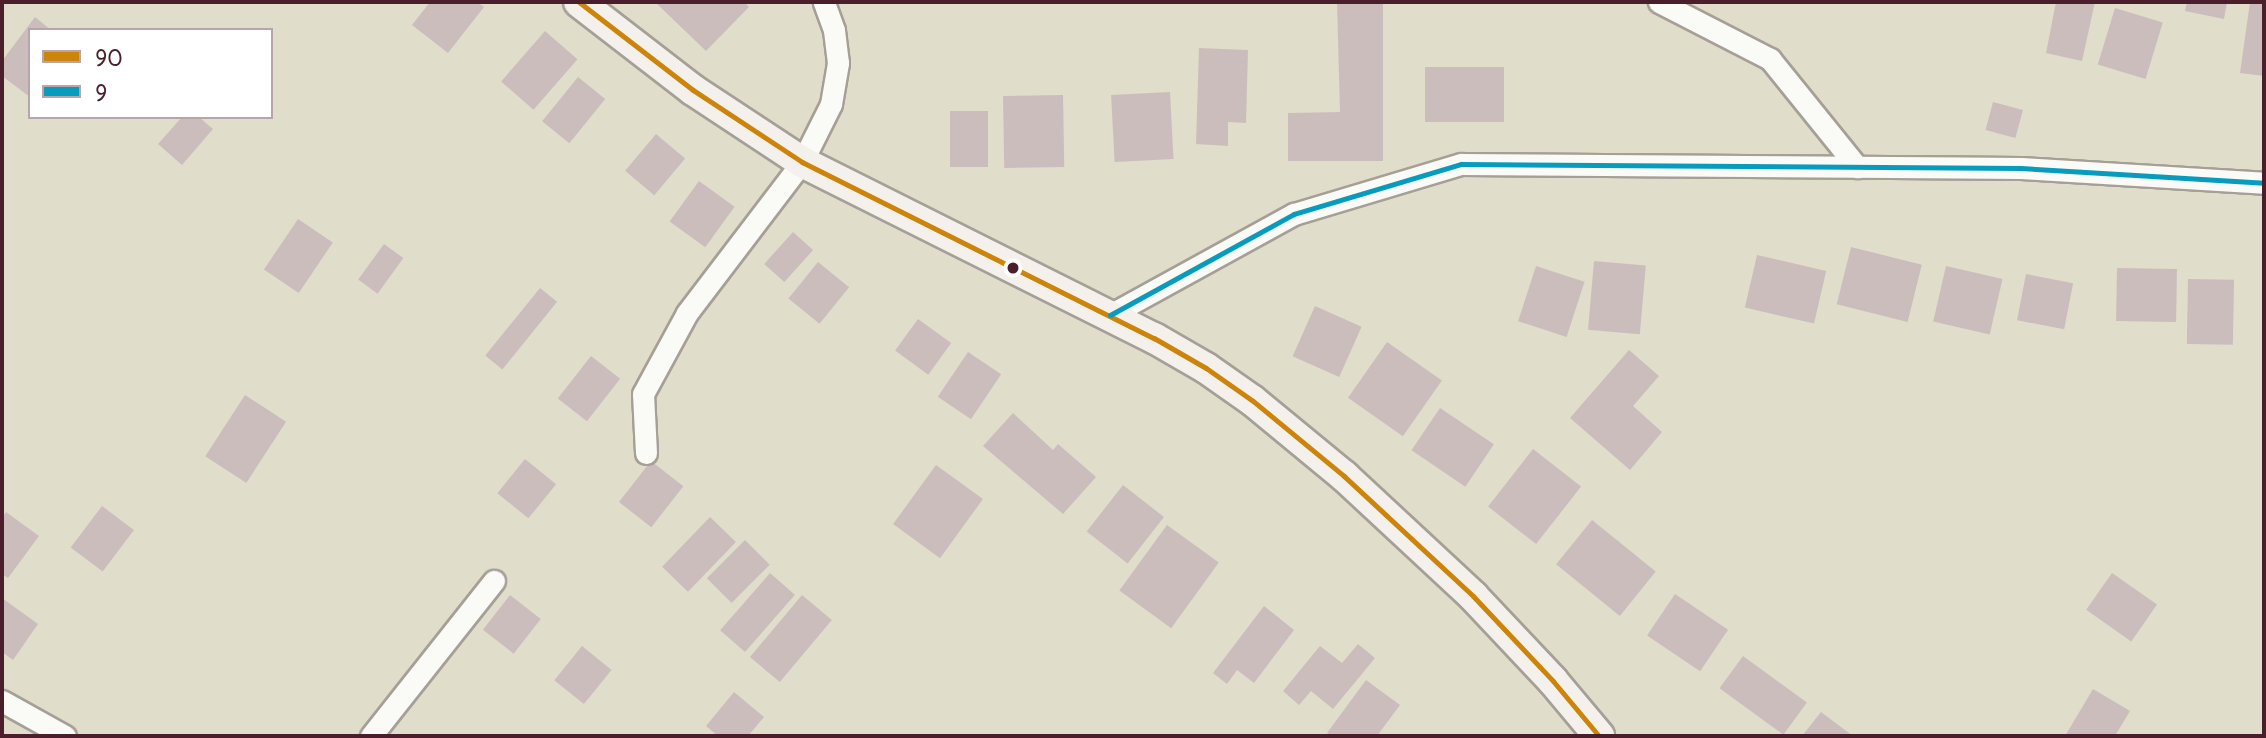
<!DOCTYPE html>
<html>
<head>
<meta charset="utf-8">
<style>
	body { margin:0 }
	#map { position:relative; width:2266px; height:738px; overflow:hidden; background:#e0ddca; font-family:"Playpen Sans",sans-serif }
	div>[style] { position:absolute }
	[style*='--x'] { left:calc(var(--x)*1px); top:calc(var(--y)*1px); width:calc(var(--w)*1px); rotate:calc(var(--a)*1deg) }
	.building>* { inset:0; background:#ccbdbd; transform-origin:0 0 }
	.roads { filter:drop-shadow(2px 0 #a69f96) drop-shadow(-2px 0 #a69f96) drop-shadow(0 2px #a69f96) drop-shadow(0 -2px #a69f96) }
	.street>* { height:21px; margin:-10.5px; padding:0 10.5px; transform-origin:10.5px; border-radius:10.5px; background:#fafaf7 }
	.secondary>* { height:30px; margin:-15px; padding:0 15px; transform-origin:15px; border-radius:15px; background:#f4f1ed }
	.bus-1>* { height:5px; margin:-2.5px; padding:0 2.5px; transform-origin:2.5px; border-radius:2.5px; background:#cc840b }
	.bus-2>* { height:5px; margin:-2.5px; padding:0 2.5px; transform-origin:2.5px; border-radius:2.5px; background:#079bbe }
	.dots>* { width:19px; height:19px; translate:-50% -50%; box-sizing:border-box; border:4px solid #fff; border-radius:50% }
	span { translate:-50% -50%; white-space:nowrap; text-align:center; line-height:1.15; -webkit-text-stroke:6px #fff; paint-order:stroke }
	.frame { position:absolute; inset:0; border:4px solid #4a1f2b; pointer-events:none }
	.legend { position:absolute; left:28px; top:28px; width:245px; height:91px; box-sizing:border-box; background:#fff; border:2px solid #b7a5aa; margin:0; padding:9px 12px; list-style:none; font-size:21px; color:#4a1f2b }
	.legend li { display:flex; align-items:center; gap:14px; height:35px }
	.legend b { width:35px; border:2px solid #b7a5aa }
</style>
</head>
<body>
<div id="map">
	<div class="building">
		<i style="clip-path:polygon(430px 2px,477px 2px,484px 7px,448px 53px,412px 25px)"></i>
		<i style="clip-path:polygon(655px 2px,744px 2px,749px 7px,706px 51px)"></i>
		<i style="clip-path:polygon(1337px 2px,1383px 2px,1383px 161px,1288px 161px,1288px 113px,1340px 112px)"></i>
		<i style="clip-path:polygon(2056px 2px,2095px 2px,2082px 61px,2046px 53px)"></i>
		<i style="clip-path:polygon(2187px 2px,2227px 2px,2224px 19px,2185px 11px)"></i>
		<i style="clip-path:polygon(2250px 2px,2264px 2px,2264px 76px,2240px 73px)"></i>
		<i style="left:2115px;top:8px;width:50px;height:59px;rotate:17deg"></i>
		<i style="clip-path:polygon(35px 17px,51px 30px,30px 30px,30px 97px,2px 76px,2px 61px)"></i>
		<i style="left:545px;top:31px;width:43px;height:67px;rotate:41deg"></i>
		<i style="clip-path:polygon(1199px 48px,1248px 50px,1246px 123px,1228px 122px,1228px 146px,1196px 144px)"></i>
		<i style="left:1504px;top:67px;width:55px;height:79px;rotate:90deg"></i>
		<i style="left:578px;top:77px;width:35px;height:57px;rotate:39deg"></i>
		<i style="left:1170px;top:92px;width:67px;height:59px;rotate:87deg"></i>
		<i style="left:1063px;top:95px;width:72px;height:60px;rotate:89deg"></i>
		<i style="left:1993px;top:102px;width:31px;height:29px;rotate:15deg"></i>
		<i style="left:988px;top:111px;width:56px;height:38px;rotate:90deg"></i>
		<i style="clip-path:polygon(182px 117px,199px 117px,213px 129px,182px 165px,158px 144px)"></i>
		<i style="left:656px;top:134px;width:38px;height:48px;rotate:40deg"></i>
		<i style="left:699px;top:181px;width:44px;height:50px;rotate:36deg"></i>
		<i style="left:298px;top:219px;width:42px;height:61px;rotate:34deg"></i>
		<i style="left:793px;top:232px;width:27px;height:43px;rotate:42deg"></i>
		<i style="left:384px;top:244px;width:24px;height:44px;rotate:36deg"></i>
		<i style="left:1851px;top:247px;width:73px;height:59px;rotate:14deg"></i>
		<i style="left:1757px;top:255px;width:71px;height:54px;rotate:13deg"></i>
		<i style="left:1594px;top:261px;width:52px;height:69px;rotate:5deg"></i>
		<i style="left:818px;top:262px;width:40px;height:47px;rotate:39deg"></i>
		<i style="left:1536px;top:266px;width:51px;height:58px;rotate:18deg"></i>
		<i style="left:1946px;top:266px;width:58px;height:57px;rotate:13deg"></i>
		<i style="left:2117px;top:268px;width:60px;height:53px;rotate:1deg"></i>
		<i style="left:2026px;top:274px;width:48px;height:47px;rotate:11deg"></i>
		<i style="left:2188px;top:279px;width:46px;height:65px;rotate:1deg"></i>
		<i style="left:540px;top:288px;width:22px;height:87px;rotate:39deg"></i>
		<i style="left:1315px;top:306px;width:51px;height:55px;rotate:24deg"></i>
		<i style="left:918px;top:319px;width:41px;height:39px;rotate:36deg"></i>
		<i style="left:1387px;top:342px;width:67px;height:68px;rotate:35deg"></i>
		<i style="clip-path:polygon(1629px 350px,1659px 376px,1633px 406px,1662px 432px,1630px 470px,1570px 418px)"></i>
		<i style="left:968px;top:352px;width:40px;height:54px;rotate:34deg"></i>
		<i style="left:591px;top:356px;width:37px;height:54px;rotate:38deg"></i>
		<i style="left:245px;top:395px;width:49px;height:73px;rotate:33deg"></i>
		<i style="left:1440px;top:408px;width:65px;height:51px;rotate:34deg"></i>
		<i style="clip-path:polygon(1013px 413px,1053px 450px,1058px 444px,1096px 477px,1063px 514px,983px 446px)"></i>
		<i style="left:1533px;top:449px;width:61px;height:73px;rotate:38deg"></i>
		<i style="left:525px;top:459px;width:40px;height:44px;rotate:39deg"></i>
		<i style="left:651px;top:461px;width:41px;height:52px;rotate:38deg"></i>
		<i style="left:936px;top:465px;width:58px;height:73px;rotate:36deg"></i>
		<i style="left:1123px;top:485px;width:52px;height:59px;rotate:38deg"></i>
		<i style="left:102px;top:506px;width:40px;height:52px;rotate:37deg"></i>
		<i style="clip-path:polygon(6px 512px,39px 536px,8px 578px,2px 574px,2px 518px)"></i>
		<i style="left:710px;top:517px;width:36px;height:69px;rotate:44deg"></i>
		<i style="left:1592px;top:520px;width:82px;height:57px;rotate:39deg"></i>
		<i style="left:1167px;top:525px;width:64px;height:81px;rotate:36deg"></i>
		<i style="left:745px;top:540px;width:35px;height:54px;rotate:45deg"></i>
		<i style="left:770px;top:573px;width:33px;height:76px;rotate:41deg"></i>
		<i style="left:2112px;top:573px;width:55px;height:45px;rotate:35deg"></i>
		<i style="left:1675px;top:594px;width:64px;height:50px;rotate:34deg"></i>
		<i style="left:510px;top:595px;width:39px;height:44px;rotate:38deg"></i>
		<i style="left:802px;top:595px;width:39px;height:81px;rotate:40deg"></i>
		<i style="clip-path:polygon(2px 598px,38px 624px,13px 660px,2px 652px)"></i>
		<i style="clip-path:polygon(1264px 606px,1294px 630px,1254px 683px,1237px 670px,1227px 684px,1213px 673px)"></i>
		<i style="clip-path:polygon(1358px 644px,1375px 658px,1333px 709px,1311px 691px,1299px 705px,1283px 691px,1320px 646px,1342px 663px)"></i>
		<i style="left:582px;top:646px;width:38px;height:44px;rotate:39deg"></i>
		<i style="left:1743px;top:656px;width:79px;height:40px;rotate:36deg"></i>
		<i style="clip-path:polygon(1366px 680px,1400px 705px,1377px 736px,1332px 736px,1327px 733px)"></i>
		<i style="clip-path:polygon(2093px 689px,2130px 711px,2115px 736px,2065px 736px)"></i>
		<i style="clip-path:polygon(734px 692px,764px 717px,748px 736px,718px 736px,706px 726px)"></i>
		<i style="clip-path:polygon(1821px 712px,1853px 736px,1802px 736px)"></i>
	</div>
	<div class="roads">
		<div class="street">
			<i style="--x:1659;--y:2;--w:125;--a:27.2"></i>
			<i style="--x:1770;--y:59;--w:139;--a:51.1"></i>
			<i style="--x:1110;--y:315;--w:210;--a:-28.8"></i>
			<i style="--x:1294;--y:214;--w:174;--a:-16.7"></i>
			<i style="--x:1461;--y:164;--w:560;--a:0.41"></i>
			<i style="--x:2021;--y:168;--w:243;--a:3.5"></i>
			<i style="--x:646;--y:453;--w:59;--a:-92.9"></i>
			<i style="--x:643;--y:394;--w:92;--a:-61.5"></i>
			<i style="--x:687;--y:313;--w:190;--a:-52.7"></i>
			<i style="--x:802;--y:162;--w:65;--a:-63.4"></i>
			<i style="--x:831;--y:104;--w:42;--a:-80.3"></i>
			<i style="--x:838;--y:63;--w:33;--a:-97"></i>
			<i style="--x:834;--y:30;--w:30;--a:-110"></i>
			<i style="--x:2;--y:701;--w:72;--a:29.1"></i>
			<i style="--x:371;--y:736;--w:198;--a:-51.6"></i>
		</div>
		<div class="secondary">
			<i style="--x:579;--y:2;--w:144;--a:37.7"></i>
			<i style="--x:693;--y:90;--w:131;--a:33.4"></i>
			<i style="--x:802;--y:162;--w:394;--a:26.6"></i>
			<i style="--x:1154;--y:338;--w:60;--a:30"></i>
			<i style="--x:1206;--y:368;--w:57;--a:35.1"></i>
			<i style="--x:1253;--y:401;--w:118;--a:39.5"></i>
			<i style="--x:1344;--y:476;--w:176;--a:42.9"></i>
			<i style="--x:1473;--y:596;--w:117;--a:46.7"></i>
			<i style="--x:1553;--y:681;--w:72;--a:50.1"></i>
		</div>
	</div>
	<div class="bus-1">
		<i style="--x:579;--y:2;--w:144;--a:37.7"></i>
		<i style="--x:693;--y:90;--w:131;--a:33.4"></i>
		<i style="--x:802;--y:162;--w:394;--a:26.6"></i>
		<i style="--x:1154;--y:338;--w:60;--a:30"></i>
		<i style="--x:1206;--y:368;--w:57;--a:35.1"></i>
		<i style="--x:1253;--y:401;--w:118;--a:39.5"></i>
		<i style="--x:1344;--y:476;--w:176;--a:42.9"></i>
		<i style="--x:1473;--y:596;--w:117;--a:46.7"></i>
		<i style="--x:1553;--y:681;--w:72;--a:50.1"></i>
	</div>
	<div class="bus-2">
		<i style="--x:1110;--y:315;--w:210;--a:-28.8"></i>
		<i style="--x:1294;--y:214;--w:174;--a:-16.7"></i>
		<i style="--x:1461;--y:164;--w:560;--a:0.41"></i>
		<i style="--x:2021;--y:168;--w:243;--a:3.5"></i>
	</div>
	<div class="dots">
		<i style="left:1013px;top:268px;background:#4a1f2b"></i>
	</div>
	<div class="frame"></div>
	<ul class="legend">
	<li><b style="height:9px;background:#cc840b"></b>90</li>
	<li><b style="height:9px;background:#079bbe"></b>9</li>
	</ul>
</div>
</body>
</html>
